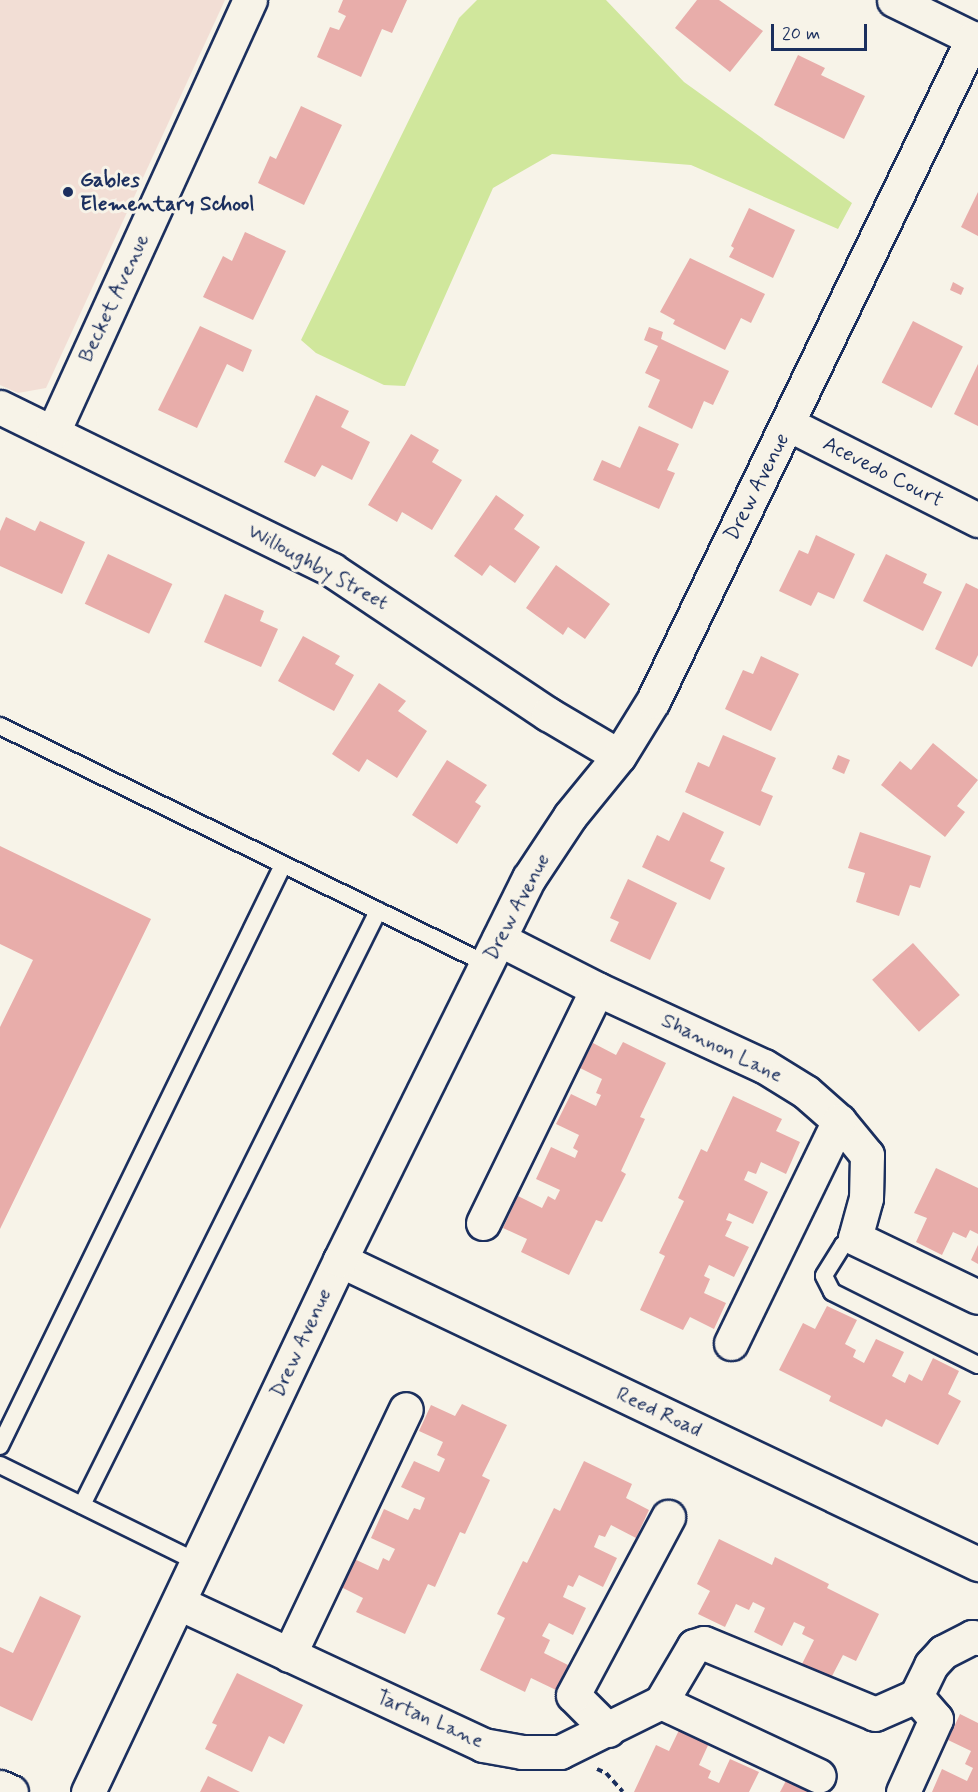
<!DOCTYPE html>
<html>
<head>
<meta charset="utf-8">
<style>
	body { margin:0 }
	#map { position:relative; width:978px; height:1792px; overflow:hidden; background:#f7f3e8; font-family:Mynerve,sans-serif }
	div>[style] { position:absolute }
	[style*='--x'] { left:calc(var(--x)*1px); top:calc(var(--y)*1px); width:calc(var(--w)*1px); rotate:calc(var(--a)*1deg) }
	.built>* { inset:0; background:#f2ded5 }
	.green>* { inset:0; background:#d0e79c }
	.building>* { inset:0; background:#e8adaa; transform-origin:0 0 }
	.path>* { height:4px; margin-top:-2px; transform-origin:0; background:repeating-linear-gradient(90deg,#1b2f5e 0 6px,transparent 0 10.5px) }
	.roads { filter:drop-shadow(2px 0 #1b2f5e) drop-shadow(-2px 0 #1b2f5e) drop-shadow(0 2px #1b2f5e) drop-shadow(0 -2px #1b2f5e) }
	.service>* { height:16px; margin:-8px; padding:0 8px; transform-origin:8px; border-radius:8px; background:#f7f3e8 }
	.minor>* { height:33px; margin:-16.5px; padding:0 16.5px; transform-origin:16.5px; border-radius:16.5px; background:#f7f3e8 }
	.dots>* { width:16px; height:16px; translate:-50% -50%; box-sizing:border-box; border:3px solid #f7f3e8; border-radius:50% }
	span { translate:-50% -50%; white-space:nowrap; text-align:center; line-height:1.15; -webkit-text-stroke:6px #f7f3e8; paint-order:stroke }
	.poi-label { font-size:21px; color:#1b2f5e; font-weight:700 }
	.left { translate:0 -50%; text-align:left }
	.street-label { font-size:21px; color:#1b2f5e }
	.scale { position:absolute; left:771px; top:24px; width:96px; height:27px; box-sizing:border-box; border:3px solid #1b2f5e; border-top:0; padding-left:8px; font-size:18px; line-height:21px; white-space:nowrap; color:#1b2f5e; -webkit-text-stroke:4px #f7f3e8; paint-order:stroke }
</style>
</head>
<body>
<div id="map">
	<div class="built">
		<i style="clip-path:polygon(0 0,225px 0,46px 388px,18px 393px,0 385px)"></i>
	</div>
	<div class="green">
		<i style="clip-path:polygon(477px 0,606px 0,684px 82px,852px 203px,838px 229px,691px 165px,552px 154px,493px 188px,405px 386px,384px 385px,316px 353px,301px 340px,459px 18px)"></i>
	</div>
	<div class="building">
		<i style="clip-path:polygon(343px 0,407px 0,392px 33px,382px 29px,361px 77px,317px 57px,330px 27px,339px 30px,346px 16px,338px 12px)"></i>
		<i style="clip-path:polygon(697px 0,719px 0,763px 31px,730px 72px,675px 28px)"></i>
		<i style="clip-path:polygon(798px 55px,825px 68px,821px 75px,865px 96px,844px 139px,774px 105px)"></i>
		<i style="clip-path:polygon(301px 106px,342px 125px,304px 205px,258px 183px,270px 156px,276px 159px)"></i>
		<i style="clip-path:polygon(978px 192px,978px 236px,961px 227px)"></i>
		<i style="clip-path:polygon(749px 208px,795px 230px,773px 278px,729px 257px,734px 248px,731px 246px)"></i>
		<i style="clip-path:polygon(245px 232px,286px 251px,253px 320px,203px 297px,223px 256px,232px 261px)"></i>
		<i style="clip-path:polygon(690px 258px,765px 294px,751px 323px,741px 318px,725px 350px,673px 324px,675px 320px,660px 312px)"></i>
		<i style="clip-path:polygon(953px 282px,964px 288px,961px 295px,950px 290px)"></i>
		<i style="left:913px;top:321px;width:56px;height:69px;rotate:27deg"></i>
		<i style="clip-path:polygon(200px 326px,252px 350px,243px 372px,227px 364px,197px 428px,158px 410px)"></i>
		<i style="clip-path:polygon(649px 327px,663px 332px,661px 339px,729px 371px,713px 405px,704px 401px,692px 429px,648px 407px,660px 380px,645px 373px,658px 346px,644px 340px)"></i>
		<i style="clip-path:polygon(978px 364px,978px 426px,954px 414px)"></i>
		<i style="clip-path:polygon(316px 395px,349px 411px,341px 427px,370px 442px,352px 480px,322px 465px,315px 477px,284px 462px)"></i>
		<i style="clip-path:polygon(639px 426px,679px 444px,667px 470px,675px 473px,659px 509px,593px 480px,602px 460px,620px 468px)"></i>
		<i style="clip-path:polygon(411px 434px,439px 450px,432px 462px,462px 480px,432px 530px,402px 512px,397px 522px,368px 505px)"></i>
		<i style="clip-path:polygon(496px 495px,524px 515px,514px 529px,540px 547px,515px 583px,490px 565px,482px 576px,454px 556px)"></i>
		<i style="clip-path:polygon(6px 517px,35px 531px,40px 521px,85px 542px,62px 594px,0 566px,0 531px)"></i>
		<i style="clip-path:polygon(816px 535px,855px 554px,834px 599px,818px 592px,811px 606px,779px 591px,799px 550px,808px 554px)"></i>
		<i style="left:108px;top:554px;width:71px;height:55px;rotate:25deg"></i>
		<i style="clip-path:polygon(886px 554px,927px 574px,923px 583px,942px 592px,923px 631px,863px 601px)"></i>
		<i style="clip-path:polygon(556px 565px,610px 604px,585px 639px,568px 627px,563px 635px,526px 608px)"></i>
		<i style="clip-path:polygon(966px 583px,978px 589px,978px 655px,972px 667px,935px 649px)"></i>
		<i style="clip-path:polygon(225px 594px,264px 611px,260px 621px,278px 629px,261px 667px,204px 642px)"></i>
		<i style="clip-path:polygon(303px 636px,340px 656px,335px 664px,354px 675px,334px 711px,278px 681px)"></i>
		<i style="clip-path:polygon(761px 656px,799px 674px,771px 731px,725px 709px,743px 670px,753px 674px)"></i>
		<i style="clip-path:polygon(379px 683px,406px 701px,398px 711px,427px 731px,397px 778px,367px 759px,359px 772px,332px 754px)"></i>
		<i style="clip-path:polygon(723px 735px,776px 758px,761px 791px,773px 796px,760px 826px,685px 792px,698px 762px,709px 767px)"></i>
		<i style="clip-path:polygon(933px 743px,978px 780px,957px 806px,965px 812px,945px 837px,881px 785px,900px 761px,911px 770px)"></i>
		<i style="left:838px;top:755px;width:13px;height:15px;rotate:23deg"></i>
		<i style="clip-path:polygon(447px 760px,487px 785px,475px 802px,481px 806px,457px 844px,412px 815px)"></i>
		<i style="clip-path:polygon(683px 812px,724px 832px,710px 861px,725px 868px,710px 900px,642px 867px,657px 835px,669px 841px)"></i>
		<i style="clip-path:polygon(860px 832px,931px 856px,920px 888px,910px 885px,899px 916px,856px 902px,865px 873px,848px 868px)"></i>
		<i style="clip-path:polygon(0 846px,151px 919px,0 1229px,0 1027px,33px 960px,0 944px)"></i>
		<i style="clip-path:polygon(628px 879px,677px 903px,650px 960px,610px 941px,619px 922px,610px 918px)"></i>
		<i style="left:913px;top:943px;width:70px;height:55px;rotate:48deg"></i>
		<i style="clip-path:polygon(623px 1042px,666px 1063px,640px 1117px,645px 1119px,621px 1171px,626px 1174px,602px 1222px,596px 1220px,569px 1275px,521px 1252px,527px 1239px,503px 1228px,518px 1196px,542px 1208px,548px 1196px,555px 1200px,560px 1190px,536px 1179px,551px 1147px,575px 1158px,578px 1151px,573px 1148px,579px 1135px,556px 1124px,571px 1094px,596px 1106px,601px 1095px,596px 1093px,602px 1079px,580px 1068px,593px 1043px,616px 1055px)"></i>
		<i style="clip-path:polygon(733px 1096px,782px 1119px,776px 1131px,800px 1142px,786px 1174px,761px 1162px,756px 1174px,748px 1171px,744px 1180px,768px 1192px,753px 1224px,729px 1213px,726px 1220px,732px 1222px,725px 1236px,749px 1247px,734px 1277px,709px 1265px,704px 1276px,710px 1279px,704px 1293px,726px 1303px,714px 1329px,690px 1317px,683px 1330px,640px 1310px,665px 1256px,659px 1253px,684px 1201px,678px 1198px,701px 1149px,707px 1152px)"></i>
		<i style="clip-path:polygon(936px 1168px,978px 1188px,978px 1234px,970px 1230px,966px 1238px,953px 1232px,942px 1255px,916px 1242px,927px 1218px,914px 1213px)"></i>
		<i style="clip-path:polygon(978px 1245px,978px 1264px,971px 1260px)"></i>
		<i style="clip-path:polygon(827px 1306px,857px 1320px,845px 1344px,856px 1350px,853px 1357px,864px 1363px,876px 1339px,904px 1352px,892px 1376px,905px 1383px,909px 1374px,922px 1381px,933px 1358px,959px 1371px,948px 1394px,961px 1401px,938px 1445px,886px 1419px,882px 1427px,829px 1401px,831px 1396px,779px 1370px,803px 1323px,815px 1329px)"></i>
		<i style="clip-path:polygon(462px 1404px,507px 1425px,482px 1476px,490px 1480px,465px 1534px,460px 1532px,435px 1587px,428px 1584px,405px 1634px,356px 1612px,363px 1598px,339px 1586px,352px 1558px,378px 1570px,383px 1558px,389px 1561px,395px 1549px,371px 1538px,384px 1509px,408px 1520px,414px 1508px,420px 1510px,425px 1498px,401px 1487px,414px 1461px,439px 1472px,445px 1459px,437px 1455px,443px 1442px,419px 1431px,431px 1405px,455px 1416px)"></i>
		<i style="clip-path:polygon(584px 1461px,632px 1484px,626px 1498px,649px 1510px,636px 1538px,611px 1525px,605px 1537px,599px 1535px,594px 1547px,617px 1558px,603px 1587px,579px 1575px,573px 1587px,568px 1585px,563px 1597px,586px 1608px,573px 1635px,549px 1623px,542px 1636px,550px 1640px,544px 1653px,568px 1665px,556px 1690px,531px 1678px,525px 1692px,480px 1670px,505px 1618px,497px 1614px,523px 1561px,527px 1563px,554px 1508px,560px 1511px)"></i>
		<i style="clip-path:polygon(719px 1539px,772px 1565px,775px 1557px,829px 1584px,827px 1588px,879px 1614px,856px 1661px,843px 1655px,831px 1678px,802px 1664px,814px 1640px,802px 1634px,805px 1627px,794px 1622px,782px 1646px,754px 1632px,765px 1608px,753px 1602px,749px 1610px,736px 1604px,725px 1627px,698px 1614px,710px 1591px,697px 1584px)"></i>
		<i style="clip-path:polygon(40px 1596px,81px 1616px,32px 1721px,0 1706px,0 1647px,13px 1653px)"></i>
		<i style="clip-path:polygon(237px 1673px,303px 1705px,284px 1744px,269px 1736px,252px 1772px,205px 1749px,217px 1725px,212px 1723px)"></i>
		<i style="clip-path:polygon(960px 1714px,978px 1723px,978px 1792px,932px 1792px,942px 1769px,967px 1781px,973px 1768px,965px 1764px,971px 1751px,948px 1740px)"></i>
		<i style="clip-path:polygon(680px 1728px,710px 1741px,699px 1765px,711px 1771px,708px 1778px,719px 1783px,730px 1759px,759px 1772px,749px 1792px,634px 1792px,656px 1745px,669px 1751px)"></i>
		<i style="clip-path:polygon(208px 1776px,240px 1792px,200px 1792px)"></i>
		<i style="clip-path:polygon(788px 1777px,814px 1789px,813px 1792px,780px 1792px)"></i>
	</div>
	<div class="path">
		<i style="--x:597;--y:1769;--w:10;--a:24"></i>
		<i style="--x:606;--y:1773;--w:25;--a:48"></i>
	</div>
	<div class="roads">
		<div class="service">
			<i style="--x:0;--y:726;--w:542;--a:26.05"></i>
			<i style="--x:855;--y:1238;--w:14;--a:150"></i>
			<i style="--x:843;--y:1245;--w:36;--a:122"></i>
			<i style="--x:824;--y:1276;--w:18;--a:63"></i>
			<i style="--x:832;--y:1292;--w:163;--a:26.6"></i>
			<i style="--x:0;--y:1446;--w:646;--a:-64.03"></i>
			<i style="--x:0;--y:1465;--w:222;--a:26.2"></i>
			<i style="--x:82;--y:1505;--w:664;--a:-63.51"></i>
		</div>
		<div class="minor">
			<i style="--x:894;--y:0;--w:93;--a:26"></i>
			<i style="--x:0;--y:407;--w:370;--a:26.1"></i>
			<i style="--x:332;--y:570;--w:260;--a:33.7"></i>
			<i style="--x:548;--y:714;--w:82;--a:30.6"></i>
			<i style="--x:788;--y:424;--w:213;--a:26.8"></i>
			<i style="--x:53;--y:432;--w:475;--a:-65.5"></i>
			<i style="--x:499;--y:939;--w:110;--a:27"></i>
			<i style="--x:597;--y:989;--w:184;--a:24.8"></i>
			<i style="--x:764;--y:1066;--w:49;--a:31.8"></i>
			<i style="--x:806;--y:1092;--w:44;--a:41.3"></i>
			<i style="--x:839;--y:1121;--w:44;--a:50.5"></i>
			<i style="--x:867;--y:1155;--w:43;--a:91.3"></i>
			<i style="--x:866;--y:1198;--w:41;--a:105.4"></i>
			<i style="--x:855;--y:1238;--w:136;--a:25.6"></i>
			<i style="--x:483;--y:1223;--w:260;--a:-64"></i>
			<i style="--x:340;--y:1260;--w:707;--a:25.48"></i>
			<i style="--x:731;--y:1343;--w:247;--a:-64.1"></i>
			<i style="--x:179;--y:1603;--w:336;--a:25"></i>
			<i style="--x:483;--y:1745;--w:40;--a:10"></i>
			<i style="--x:522;--y:1752;--w:38;--a:0"></i>
			<i style="--x:560;--y:1752;--w:113;--a:-26.3"></i>
			<i style="--x:661;--y:1702;--w:65;--a:-59.5"></i>
			<i style="--x:694;--y:1646;--w:10;--a:-17"></i>
			<i style="--x:704;--y:1643;--w:185;--a:22.5"></i>
			<i style="--x:875;--y:1714;--w:45;--a:-23.7"></i>
			<i style="--x:916;--y:1696;--w:34;--a:-64"></i>
			<i style="--x:931;--y:1665;--w:18;--a:-47"></i>
			<i style="--x:943;--y:1652;--w:33;--a:-27"></i>
			<i style="--x:972;--y:1637;--w:6;--a:9"></i>
			<i style="--x:289;--y:1655;--w:272;--a:-64.6"></i>
			<i style="--x:661;--y:1702;--w:174;--a:25.1"></i>
			<i style="--x:608;--y:1730;--w:49;--a:-135"></i>
			<i style="--x:573;--y:1695;--w:202;--a:-61.9"></i>
			<i style="--x:0;--y:1787;--w:12;--a:24"></i>
			<i style="--x:88;--y:1792;--w:589;--a:-64.65"></i>
			<i style="--x:340;--y:1260;--w:426;--a:-63.7"></i>
			<i style="--x:529;--y:878;--w:74;--a:-56.5"></i>
			<i style="--x:570;--y:816;--w:77;--a:-50.8"></i>
			<i style="--x:619;--y:756;--w:65;--a:-58.3"></i>
			<i style="--x:653;--y:701;--w:736;--a:-64.24"></i>
			<i style="--x:903;--y:1792;--w:80;--a:-65.7"></i>
			<i style="--x:936;--y:1719;--w:30;--a:-131"></i>
		</div>
	</div>
	<div class="dots">
		<i style="left:68px;top:192px;background:#1b2f5e"></i>
	</div>
	<div class="poi-label">
		<span class="left" style="left:80px;top:192px">Gables<br>Elementary School</span>
	</div>
	<div class="street-label">
		<span style="left:114px;top:298px;rotate:-65deg">Becket Avenue</span>
		<span style="left:883px;top:472px;rotate:27deg">Acevedo Court</span>
		<span style="left:757px;top:487px;rotate:-63deg">Drew Avenue</span>
		<span style="left:318px;top:567px;rotate:29deg">Willoughby Street</span>
		<span style="left:517px;top:907px;rotate:-62deg">Drew Avenue</span>
		<span style="left:722px;top:1048px;rotate:26deg">Shannon Lane</span>
		<span style="left:301px;top:1343px;rotate:-65deg">Drew Avenue</span>
		<span style="left:659px;top:1412px;rotate:25deg">Reed Road</span>
		<span style="left:430px;top:1719px;rotate:24deg">Tartan Lane</span>
	</div>
	<div class="scale">20 m</div>
</div>
</body>
</html>
